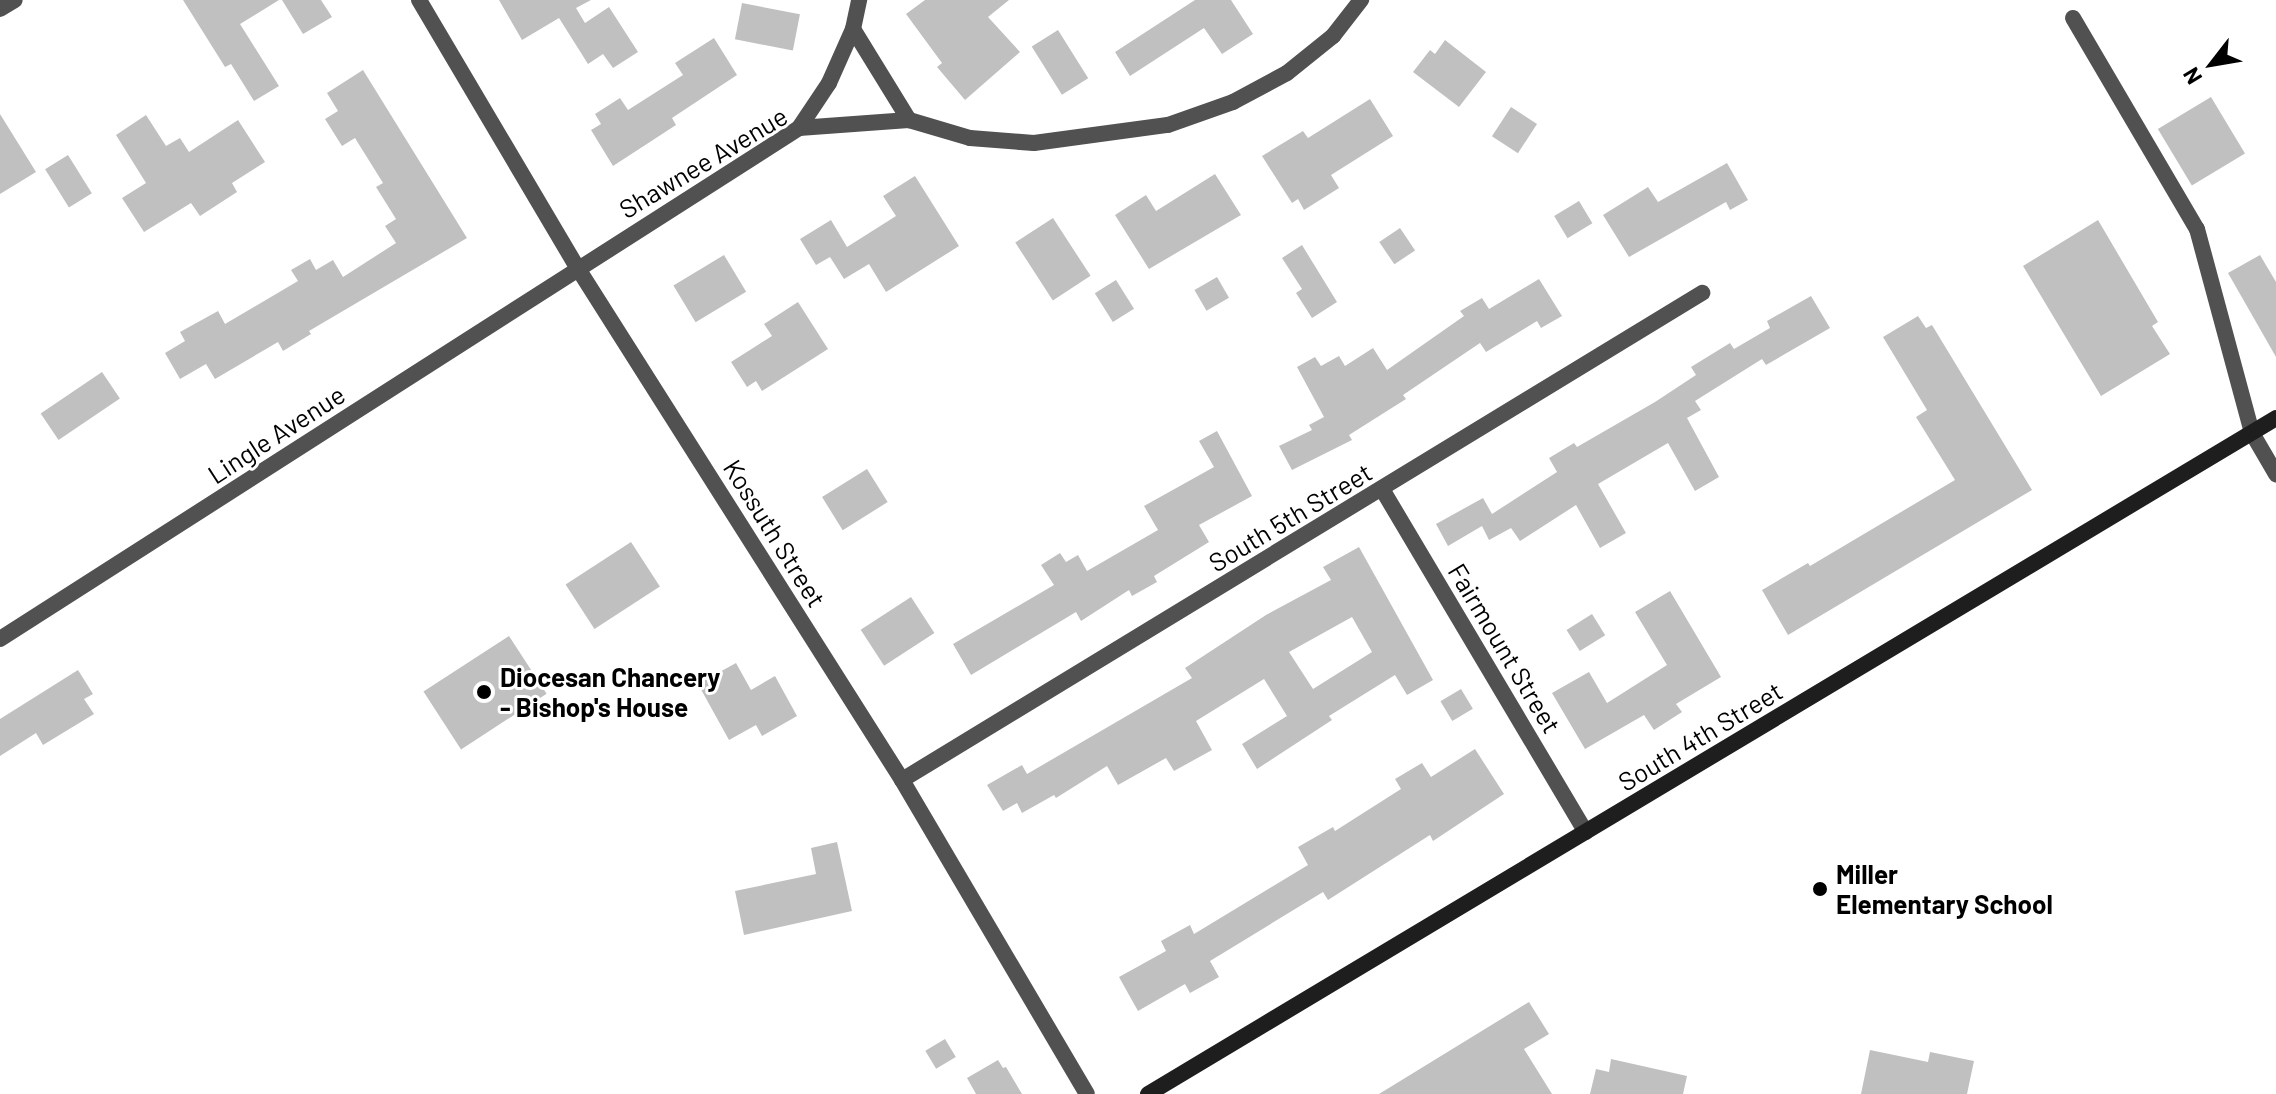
<!DOCTYPE html>
<html>
<head>
<meta charset="utf-8">
<style>
	body { margin:0 }
	#map { position:relative; width:2276px; height:1094px; overflow:hidden; background:#fff; font-family:Barlow,sans-serif }
	div>[style] { position:absolute }
	[style*='--x'] { left:calc(var(--x)*1px); top:calc(var(--y)*1px); width:calc(var(--w)*1px); rotate:calc(var(--a)*1deg) }
	.building>* { inset:0; background:#c0c0c0; transform-origin:0 0 }
	.minor>* { height:16px; margin:-8px; padding:0 8px; transform-origin:8px; border-radius:8px; background:#515151 }
	.tertiary>* { height:16px; margin:-8px; padding:0 8px; transform-origin:8px; border-radius:8px; background:#515151 }
	.secondary>* { height:16px; margin:-8px; padding:0 8px; transform-origin:8px; border-radius:8px; background:#1e1e1e }
	.dots>* { width:22px; height:22px; translate:-50% -50%; box-sizing:border-box; border:4px solid #fff; border-radius:50% }
	span { translate:-50% -50%; white-space:nowrap; text-align:center; line-height:1.15; -webkit-text-stroke:6px #fff; paint-order:stroke }
	.street-label { font-size:26px; color:#000 }
	.poi-label { font-size:26px; color:#000; font-weight:700 }
	.left { translate:0 -50%; text-align:left }
	.north { position:absolute; left:2172px; top:24px; width:80px; height:80px; -webkit-text-stroke:6px #fff; paint-order:stroke; rotate:239deg; font-size:22px; font-weight:700; line-height:32px; text-align:center; color:#000 }
	.north::after { content:''; display:block; margin:auto; width:28px; height:36px; background:#000; clip-path:polygon(50% 0,100% 100%,50% 72%,0 100%) }
</style>
</head>
<body>
<div id="map">
	<div class="building">
		<i style="clip-path:polygon(183px 0,279px 0,240px 24px,279px 86px,254px 101px,231px 64px,225px 67px)"></i>
		<i style="clip-path:polygon(282px 0,321px 0,332px 17px,303px 34px)"></i>
		<i style="clip-path:polygon(499px 0,591px 0,576px 8px,585px 23px,609px 7px,638px 52px,613px 68px,603px 54px,588px 64px,559px 18px,522px 40px)"></i>
		<i style="clip-path:polygon(925px 0,1009px 0,988px 17px,1020px 52px,965px 100px,937px 67px,942px 63px,906px 14px)"></i>
		<i style="clip-path:polygon(1195px 0,1231px 0,1253px 34px,1222px 54px,1204px 28px,1130px 76px,1115px 52px)"></i>
		<i style="left:742px;top:3px;width:59px;height:37px;rotate:11deg"></i>
		<i style="left:1058px;top:30px;width:57px;height:31px;rotate:58deg"></i>
		<i style="clip-path:polygon(714px 38px,737px 75px,672px 118px,676px 125px,613px 166px,591px 130px,601px 124px,595px 114px,620px 98px,628px 110px,683px 75px,675px 63px)"></i>
		<i style="clip-path:polygon(1445px 40px,1486px 72px,1459px 107px,1413px 72px,1430px 50px,1435px 54px)"></i>
		<i style="clip-path:polygon(363px 70px,467px 238px,309px 331px,311px 334px,283px 351px,278px 342px,215px 379px,206px 364px,180px 379px,165px 353px,185px 341px,180px 332px,218px 311px,225px 324px,298px 281px,291px 270px,310px 259px,316px 270px,333px 260px,343px 277px,396px 243px,385px 226px,396px 219px,376px 187px,383px 183px,355px 138px,342px 146px,325px 119px,338px 111px,327px 93px)"></i>
		<i style="left:2211px;top:97px;width:66px;height:62px;rotate:59deg"></i>
		<i style="clip-path:polygon(1370px 99px,1393px 136px,1331px 175px,1339px 188px,1304px 210px,1298px 199px,1292px 203px,1262px 156px,1303px 131px,1308px 138px)"></i>
		<i style="left:1511px;top:107px;width:31px;height:35px;rotate:33deg"></i>
		<i style="clip-path:polygon(0 114px,36px 172px,0 194px)"></i>
		<i style="clip-path:polygon(146px 115px,166px 146px,180px 138px,189px 152px,238px 120px,265px 162px,232px 183px,237px 192px,200px 216px,191px 203px,144px 232px,122px 198px,146px 183px,116px 135px)"></i>
		<i style="left:68px;top:155px;width:45px;height:27px;rotate:58deg"></i>
		<i style="clip-path:polygon(1727px 163px,1748px 200px,1730px 210px,1726px 202px,1629px 257px,1603px 215px,1648px 187px,1658px 202px)"></i>
		<i style="clip-path:polygon(1215px 174px,1241px 215px,1149px 269px,1115px 215px,1146px 195px,1156px 211px)"></i>
		<i style="clip-path:polygon(915px 176px,959px 246px,886px 292px,869px 264px,844px 279px,830px 257px,816px 265px,800px 239px,831px 220px,847px 247px,896px 216px,883px 196px)"></i>
		<i style="left:1579px;top:201px;width:26px;height:29px;rotate:59deg"></i>
		<i style="left:1053px;top:218px;width:69px;height:45px;rotate:57deg"></i>
		<i style="clip-path:polygon(2098px 220px,2158px 322px,2152px 326px,2170px 354px,2101px 396px,2023px 266px)"></i>
		<i style="left:1400px;top:228px;width:27px;height:25px;rotate:56deg"></i>
		<i style="clip-path:polygon(1302px 245px,1337px 302px,1312px 318px,1296px 293px,1302px 289px,1282px 258px)"></i>
		<i style="left:724px;top:255px;width:43px;height:59px;rotate:59deg"></i>
		<i style="clip-path:polygon(2260px 255px,2276px 282px,2276px 357px,2228px 273px)"></i>
		<i style="left:1217px;top:277px;width:24px;height:26px;rotate:60deg"></i>
		<i style="clip-path:polygon(1539px 279px,1562px 316px,1541px 328px,1537px 321px,1486px 352px,1480px 343px,1403px 395px,1406px 399px,1349px 435px,1352px 440px,1292px 470px,1279px 446px,1312px 430px,1309px 425px,1324px 417px,1297px 367px,1315px 357px,1321px 366px,1339px 356px,1345px 366px,1373px 348px,1387px 370px,1464px 316px,1460px 311px,1482px 298px,1489px 309px)"></i>
		<i style="left:1116px;top:280px;width:34px;height:25px;rotate:58deg"></i>
		<i style="clip-path:polygon(1811px 296px,1830px 328px,1766px 365px,1762px 359px,1695px 401px,1701px 410px,1687px 418px,1719px 477px,1695px 491px,1668px 443px,1598px 484px,1626px 533px,1600px 548px,1576px 505px,1520px 541px,1511px 528px,1489px 540px,1482px 526px,1448px 546px,1436px 524px,1483px 498px,1492px 514px,1557px 472px,1549px 458px,1574px 443px,1577px 447px,1655px 402px,1696px 375px,1691px 367px,1730px 343px,1734px 349px,1770px 328px,1767px 321px)"></i>
		<i style="clip-path:polygon(798px 302px,828px 349px,762px 391px,756px 381px,747px 387px,731px 362px,772px 336px,764px 324px)"></i>
		<i style="clip-path:polygon(1918px 316px,1926px 328px,1932px 325px,2032px 490px,1788px 635px,1762px 590px,1808px 563px,1810px 566px,1955px 480px,1916px 417px,1927px 410px,1883px 337px)"></i>
		<i style="left:102px;top:372px;width:32px;height:74px;rotate:56deg"></i>
		<i style="clip-path:polygon(1217px 431px,1252px 496px,1199px 525px,1209px 542px,1154px 576px,1157px 582px,1132px 596px,1129px 590px,1081px 621px,1076px 612px,971px 675px,953px 644px,1054px 585px,1041px 565px,1060px 553px,1066px 562px,1078px 555px,1087px 571px,1158px 530px,1144px 506px,1214px 467px,1199px 441px)"></i>
		<i style="left:867px;top:469px;width:39px;height:53px;rotate:58deg"></i>
		<i style="left:631px;top:542px;width:53px;height:78px;rotate:57deg"></i>
		<i style="clip-path:polygon(evenodd,1359px 547px,1433px 680px,1407px 695px,1395px 675px,1329px 716px,1332px 720px,1257px 769px,1242px 744px,1287px 716px,1264px 679px,1196px 721px,1212px 750px,1174px 771px,1166px 758px,1118px 785px,1107px 766px,1056px 798px,1054px 795px,1022px 813px,1017px 803px,1003px 811px,987px 785px,1022px 765px,1027px 774px,1192px 678px,1185px 668px,1266px 615px,1331px 580px,1323px 567px,1359px 547px,1352px 617px,1372px 652px,1313px 689px,1289px 652px,1352px 617px)"></i>
		<i style="clip-path:polygon(1670px 591px,1721px 677px,1676px 704px,1682px 712px,1654px 730px,1644px 715px,1585px 749px,1552px 693px,1589px 672px,1607px 703px,1667px 665px,1635px 612px)"></i>
		<i style="left:911px;top:597px;width:43px;height:60px;rotate:57deg"></i>
		<i style="left:1592px;top:614px;width:25px;height:30px;rotate:58deg"></i>
		<i style="left:509px;top:636px;width:69px;height:102px;rotate:57deg"></i>
		<i style="clip-path:polygon(736px 663px,751px 690px,775px 676px,797px 716px,762px 736px,756px 725px,729px 740px,698px 684px)"></i>
		<i style="clip-path:polygon(78px 670px,93px 694px,84px 699px,94px 714px,43px 745px,36px 733px,0 756px,0 719px)"></i>
		<i style="left:1461px;top:689px;width:23px;height:24px;rotate:59deg"></i>
		<i style="clip-path:polygon(1475px 749px,1504px 794px,1433px 841px,1430px 835px,1328px 900px,1323px 892px,1210px 961px,1219px 977px,1190px 993px,1185px 984px,1138px 1011px,1119px 977px,1166px 951px,1161px 941px,1190px 925px,1194px 934px,1308px 865px,1298px 847px,1333px 827px,1335px 831px,1401px 789px,1395px 779px,1422px 763px,1431px 777px)"></i>
		<i style="clip-path:polygon(837px 842px,852px 911px,744px 935px,735px 891px,816px 874px,811px 848px)"></i>
		<i style="clip-path:polygon(1529px 1002px,1549px 1034px,1524px 1049px,1552px 1094px,1379px 1094px)"></i>
		<i style="left:945px;top:1039px;width:21px;height:23px;rotate:59deg"></i>
		<i style="clip-path:polygon(1870px 1050px,1928px 1062px,1930px 1052px,1974px 1061px,1967px 1094px,1861px 1094px)"></i>
		<i style="clip-path:polygon(1611px 1059px,1687px 1076px,1683px 1094px,1590px 1094px,1596px 1069px,1609px 1072px)"></i>
		<i style="clip-path:polygon(998px 1060px,1003px 1068px,1006px 1067px,1022px 1094px,976px 1094px,967px 1078px)"></i>
	</div>
	<div class="minor">
		<i style="--x:0;--y:9;--w:17;--a:-31"></i>
		<i style="--x:2073;--y:18;--w:245;--a:59.6"></i>
		<i style="--x:2197;--y:229;--w:211;--a:74.9"></i>
		<i style="--x:2252;--y:433;--w:48;--a:59.7"></i>
		<i style="--x:853;--y:29;--w:107;--a:58.4"></i>
		<i style="--x:799;--y:128;--w:54;--a:-56.3"></i>
		<i style="--x:829;--y:83;--w:59;--a:-66"></i>
		<i style="--x:853;--y:29;--w:30;--a:-78"></i>
		<i style="--x:1382;--y:489;--w:399;--a:59.3"></i>
		<i style="--x:0;--y:639;--w:948;--a:-32.6"></i>
		<i style="--x:799;--y:128;--w:110;--a:-4.2"></i>
		<i style="--x:909;--y:120;--w:64;--a:16.4"></i>
		<i style="--x:970;--y:138;--w:64;--a:4.5"></i>
		<i style="--x:1034;--y:143;--w:135;--a:-7.7"></i>
		<i style="--x:1168;--y:125;--w:69;--a:-19.5"></i>
		<i style="--x:1233;--y:102;--w:61;--a:-28.2"></i>
		<i style="--x:1287;--y:73;--w:59;--a:-38.8"></i>
		<i style="--x:1333;--y:36;--w:46;--a:-52.1"></i>
		<i style="--x:902;--y:780;--w:937;--a:-31.33"></i>
	</div>
	<div class="tertiary">
		<i style="--x:419;--y:0;--w:310;--a:59.4"></i>
		<i style="--x:577;--y:267;--w:607;--a:57.64"></i>
		<i style="--x:902;--y:780;--w:364;--a:59.5"></i>
	</div>
	<div class="secondary">
		<i style="--x:1148;--y:1094;--w:1315;--a:-30.93"></i>
	</div>
	<div class="dots">
		<i style="left:484px;top:692px;background:#000"></i>
		<i style="left:1820px;top:889px;background:#000"></i>
	</div>
	<div class="street-label">
		<span style="left:703px;top:162px;rotate:-31deg">Shawnee Avenue</span>
		<span style="left:276px;top:434px;rotate:-33deg">Lingle Avenue</span>
		<span style="left:1290px;top:517px;rotate:-31deg">South 5th Street</span>
		<span style="left:775px;top:533px;rotate:58deg">Kossuth Street</span>
		<span style="left:1505px;top:648px;rotate:59deg">Fairmount Street</span>
		<span style="left:1700px;top:736px;rotate:-31deg">South 4th Street</span>
	</div>
	<div class="poi-label">
		<span class="left" style="left:500px;top:692px">Diocesan Chancery<br>- Bishop's House</span>
		<span class="left" style="left:1836px;top:889px">Miller<br>Elementary School</span>
	</div>
	<div class="north">N</div>
</div>
</body>
</html>
